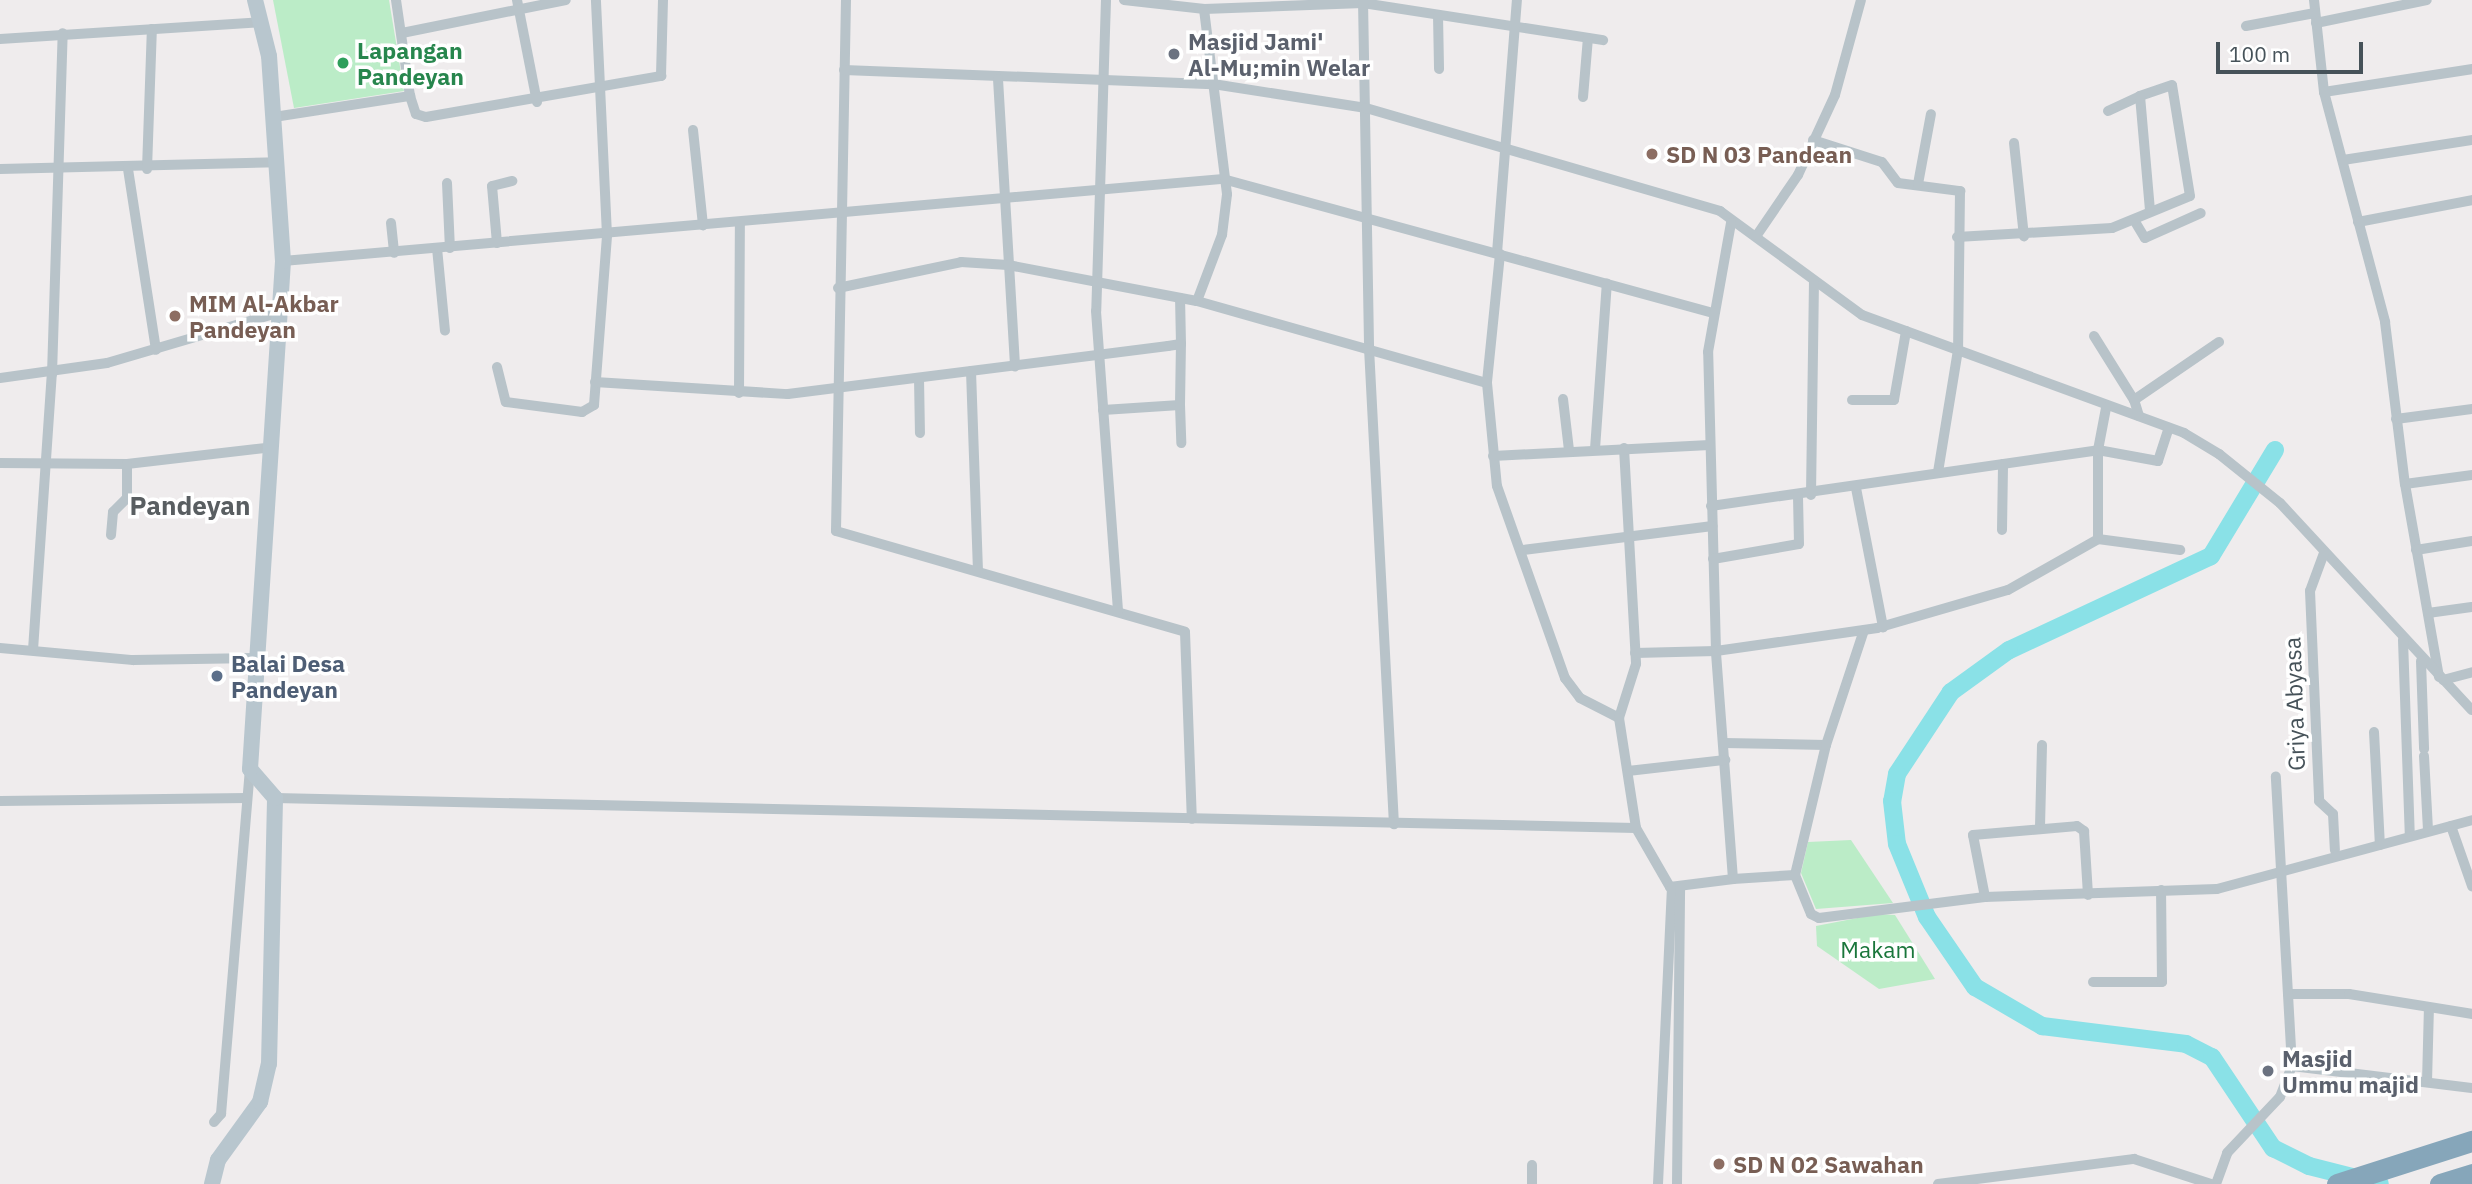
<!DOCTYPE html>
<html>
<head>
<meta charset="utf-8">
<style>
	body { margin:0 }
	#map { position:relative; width:2472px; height:1184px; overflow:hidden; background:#efeced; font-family:"IBM Plex Sans",sans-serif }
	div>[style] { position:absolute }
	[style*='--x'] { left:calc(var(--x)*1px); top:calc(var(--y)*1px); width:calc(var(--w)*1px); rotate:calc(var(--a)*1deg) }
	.green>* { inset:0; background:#bbecc7 }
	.river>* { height:18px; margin:-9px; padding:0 9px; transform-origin:9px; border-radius:9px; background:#8ae1e7 }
	.street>* { height:10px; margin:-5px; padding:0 5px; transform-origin:5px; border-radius:5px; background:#b8c3c9 }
	.secondary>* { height:16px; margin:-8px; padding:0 8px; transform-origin:8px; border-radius:8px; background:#b8c6ce }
	.highway>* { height:21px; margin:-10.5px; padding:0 10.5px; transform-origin:10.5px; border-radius:10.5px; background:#86a6ba }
	.dots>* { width:19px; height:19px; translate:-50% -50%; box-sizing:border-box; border:4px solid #fff; border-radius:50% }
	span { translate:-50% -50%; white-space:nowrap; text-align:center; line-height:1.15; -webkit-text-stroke:7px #fff; paint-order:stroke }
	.worship-label { font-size:23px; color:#5b616d; font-weight:700 }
	.left { translate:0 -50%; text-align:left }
	.leisure-label { font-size:23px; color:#27864d; font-weight:700 }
	.education-label { font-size:23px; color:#785e54; font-weight:700 }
	.service-label { font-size:23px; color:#4e5e75; font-weight:700 }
	.street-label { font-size:23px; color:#465259 }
	.park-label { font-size:23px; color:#1a763b }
	.quarter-label { font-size:26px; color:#595e61; font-weight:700 }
	.scale { position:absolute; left:2216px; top:42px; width:147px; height:32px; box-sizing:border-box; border:4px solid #465259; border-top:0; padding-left:9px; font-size:21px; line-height:24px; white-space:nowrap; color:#465259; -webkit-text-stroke:5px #fff; paint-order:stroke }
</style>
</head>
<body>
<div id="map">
	<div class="green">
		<i style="clip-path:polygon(273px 0,389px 0,404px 91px,294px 108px)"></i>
		<i style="clip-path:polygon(1851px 840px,1893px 903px,1816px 909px,1801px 873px,1808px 842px)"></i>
		<i style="clip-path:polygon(1878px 914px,1895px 915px,1935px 979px,1879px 989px,1817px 946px,1816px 926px)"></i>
	</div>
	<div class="river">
		<i style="--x:2275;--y:450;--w:124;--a:121.1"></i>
		<i style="--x:2211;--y:556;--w:223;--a:155"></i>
		<i style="--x:2009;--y:650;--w:72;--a:144.1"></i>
		<i style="--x:1951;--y:692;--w:98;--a:123.4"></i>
		<i style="--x:1897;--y:774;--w:27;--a:100"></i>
		<i style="--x:1892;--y:801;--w:43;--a:83.4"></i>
		<i style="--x:1897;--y:844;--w:79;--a:67.7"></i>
		<i style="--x:1927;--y:917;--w:85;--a:55.6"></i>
		<i style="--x:1975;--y:987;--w:78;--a:30.2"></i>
		<i style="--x:2042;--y:1026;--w:145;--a:7.1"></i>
		<i style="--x:2186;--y:1044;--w:29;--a:27"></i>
		<i style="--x:2212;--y:1057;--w:110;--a:56.2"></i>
		<i style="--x:2273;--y:1148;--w:40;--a:26.6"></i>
		<i style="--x:2309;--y:1166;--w:73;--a:14.2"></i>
	</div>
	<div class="street">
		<i style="--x:517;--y:0;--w:104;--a:78.9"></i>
		<i style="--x:846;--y:0;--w:531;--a:91.08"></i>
		<i style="--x:836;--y:531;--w:363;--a:16.1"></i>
		<i style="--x:1185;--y:632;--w:187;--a:87.9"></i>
		<i style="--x:1106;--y:0;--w:311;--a:91.8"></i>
		<i style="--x:1096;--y:311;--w:301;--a:85.8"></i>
		<i style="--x:1124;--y:0;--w:81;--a:6.4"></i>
		<i style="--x:1204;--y:9;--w:159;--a:-2.2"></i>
		<i style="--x:1363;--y:3;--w:243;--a:8.8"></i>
		<i style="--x:1363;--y:0;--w:348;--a:89"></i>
		<i style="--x:1369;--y:348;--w:477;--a:87"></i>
		<i style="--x:2314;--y:0;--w:93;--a:83.8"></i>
		<i style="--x:2324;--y:92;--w:238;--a:75.1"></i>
		<i style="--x:2385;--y:322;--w:163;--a:83"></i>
		<i style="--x:2405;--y:484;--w:196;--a:80"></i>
		<i style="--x:1438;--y:15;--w:54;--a:88.9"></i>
		<i style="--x:2316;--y:23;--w:113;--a:-11.7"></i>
		<i style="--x:2246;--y:26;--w:70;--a:-10.7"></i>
		<i style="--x:402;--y:33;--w:167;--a:-11.4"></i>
		<i style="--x:0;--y:39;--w:261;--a:-3.7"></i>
		<i style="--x:844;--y:70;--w:369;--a:2.2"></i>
		<i style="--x:1213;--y:84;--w:155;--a:8.9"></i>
		<i style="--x:1366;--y:108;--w:369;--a:16.2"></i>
		<i style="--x:1720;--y:211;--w:176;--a:36.2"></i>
		<i style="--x:1862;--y:315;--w:343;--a:20.1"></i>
		<i style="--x:2184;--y:433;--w:41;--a:31"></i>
		<i style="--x:2219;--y:454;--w:78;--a:38.8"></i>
		<i style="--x:2280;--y:503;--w:282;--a:47.2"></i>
		<i style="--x:998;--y:79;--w:288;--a:86.6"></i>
		<i style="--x:2324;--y:92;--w:150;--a:-8.8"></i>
		<i style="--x:410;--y:96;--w:19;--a:72"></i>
		<i style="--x:416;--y:114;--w:10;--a:17"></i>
		<i style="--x:426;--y:117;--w:239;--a:-9.9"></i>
		<i style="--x:661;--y:76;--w:76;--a:-88.5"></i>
		<i style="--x:1583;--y:97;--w:59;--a:-85.2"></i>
		<i style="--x:2108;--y:111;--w:35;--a:-25"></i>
		<i style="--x:274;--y:117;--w:138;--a:-8.8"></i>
		<i style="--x:410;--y:96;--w:97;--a:-98.3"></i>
		<i style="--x:693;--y:130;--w:96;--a:84"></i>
		<i style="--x:1813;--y:140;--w:72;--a:17.7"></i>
		<i style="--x:1882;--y:162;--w:26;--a:53"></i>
		<i style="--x:1898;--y:183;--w:63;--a:7.4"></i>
		<i style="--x:1960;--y:191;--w:159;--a:90.7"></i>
		<i style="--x:1958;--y:350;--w:124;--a:99.3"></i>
		<i style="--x:2014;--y:143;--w:94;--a:83.9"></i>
		<i style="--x:2343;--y:160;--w:131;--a:-8.8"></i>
		<i style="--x:0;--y:169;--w:277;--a:-1.4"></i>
		<i style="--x:128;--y:169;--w:183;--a:81.2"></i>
		<i style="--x:147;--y:169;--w:140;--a:-88"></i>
		<i style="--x:447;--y:183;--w:65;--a:87.4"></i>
		<i style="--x:1918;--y:184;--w:71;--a:-79.5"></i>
		<i style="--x:2134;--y:220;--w:21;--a:59"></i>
		<i style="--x:2145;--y:238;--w:61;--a:-24.1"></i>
		<i style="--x:2358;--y:222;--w:116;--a:-10.9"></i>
		<i style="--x:391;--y:223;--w:30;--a:84"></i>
		<i style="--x:1757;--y:235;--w:73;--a:-55.7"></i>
		<i style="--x:1798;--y:175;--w:88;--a:-65.2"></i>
		<i style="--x:1835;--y:95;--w:98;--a:-74.7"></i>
		<i style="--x:1957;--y:237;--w:155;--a:-3.3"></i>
		<i style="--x:2112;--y:228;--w:84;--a:-22.3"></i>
		<i style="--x:2190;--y:196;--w:112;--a:-99.2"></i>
		<i style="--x:2172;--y:85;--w:34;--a:161"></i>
		<i style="--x:2140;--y:96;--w:114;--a:85"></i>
		<i style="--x:497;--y:243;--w:57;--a:-95"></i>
		<i style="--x:492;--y:186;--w:21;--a:-14"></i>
		<i style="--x:437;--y:248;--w:83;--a:84.5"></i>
		<i style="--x:1497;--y:253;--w:254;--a:-85.5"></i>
		<i style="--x:1500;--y:254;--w:130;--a:95.8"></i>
		<i style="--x:1487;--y:383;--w:103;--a:84.5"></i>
		<i style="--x:1497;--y:486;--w:204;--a:70.5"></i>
		<i style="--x:1565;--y:678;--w:25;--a:53"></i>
		<i style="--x:1580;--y:698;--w:44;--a:27.1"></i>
		<i style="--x:283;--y:261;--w:944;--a:-4.99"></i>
		<i style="--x:1223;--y:179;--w:508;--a:15.29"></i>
		<i style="--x:838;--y:288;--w:126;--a:-11.9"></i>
		<i style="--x:961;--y:262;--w:47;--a:3.7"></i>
		<i style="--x:1008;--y:265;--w:192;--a:10.8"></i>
		<i style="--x:1197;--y:301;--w:301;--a:15.8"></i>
		<i style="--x:1197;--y:301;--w:71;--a:-69.3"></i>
		<i style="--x:1222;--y:235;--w:41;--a:-83"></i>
		<i style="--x:1227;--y:194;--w:186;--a:-97.1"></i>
		<i style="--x:2094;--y:336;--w:75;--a:58"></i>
		<i style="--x:497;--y:367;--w:36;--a:76"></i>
		<i style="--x:506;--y:402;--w:77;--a:7.5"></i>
		<i style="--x:582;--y:412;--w:14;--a:-30"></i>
		<i style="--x:594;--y:405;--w:170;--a:-85.6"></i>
		<i style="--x:607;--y:235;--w:235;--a:-92.7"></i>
		<i style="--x:971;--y:371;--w:200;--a:88"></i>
		<i style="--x:0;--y:378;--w:108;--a:-8"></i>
		<i style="--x:107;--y:363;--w:180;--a:-16.4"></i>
		<i style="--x:919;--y:378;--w:55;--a:89"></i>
		<i style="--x:595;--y:382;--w:193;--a:3.6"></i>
		<i style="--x:788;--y:394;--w:383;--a:-7.2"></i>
		<i style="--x:1168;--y:346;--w:13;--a:-9"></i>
		<i style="--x:1181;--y:344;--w:46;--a:-91.2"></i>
		<i style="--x:739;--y:393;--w:171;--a:-89.7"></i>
		<i style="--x:1563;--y:399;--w:51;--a:83.3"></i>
		<i style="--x:1852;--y:400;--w:42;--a:0"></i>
		<i style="--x:1894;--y:400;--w:70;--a:-80.1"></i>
		<i style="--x:1180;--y:405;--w:38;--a:88"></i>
		<i style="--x:1103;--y:410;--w:77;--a:-3.7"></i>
		<i style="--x:1180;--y:405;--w:61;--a:-89.1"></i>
		<i style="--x:2139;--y:416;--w:17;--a:-107"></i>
		<i style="--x:2134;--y:400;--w:103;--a:-34.3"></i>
		<i style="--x:2396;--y:419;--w:77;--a:-7.5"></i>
		<i style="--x:1624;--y:448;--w:216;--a:86.8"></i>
		<i style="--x:1636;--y:664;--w:57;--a:107.5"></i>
		<i style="--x:1619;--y:718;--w:111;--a:81.2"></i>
		<i style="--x:1636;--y:828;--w:68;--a:60"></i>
		<i style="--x:1670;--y:887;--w:64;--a:-7.2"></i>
		<i style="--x:1733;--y:879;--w:229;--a:-94.3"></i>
		<i style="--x:1716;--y:651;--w:299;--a:-91.5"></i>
		<i style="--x:1708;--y:352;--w:131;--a:-79.9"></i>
		<i style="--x:1595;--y:449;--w:166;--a:-85.9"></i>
		<i style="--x:1493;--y:456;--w:217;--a:-2.9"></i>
		<i style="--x:0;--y:463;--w:127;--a:0.5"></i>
		<i style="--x:127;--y:464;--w:147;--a:-6.6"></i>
		<i style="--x:2405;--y:484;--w:68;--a:-7.7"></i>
		<i style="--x:1856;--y:488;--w:142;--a:79"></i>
		<i style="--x:1811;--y:495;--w:212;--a:-89.2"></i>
		<i style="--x:1711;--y:506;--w:391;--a:-8.2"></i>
		<i style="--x:2098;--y:450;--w:43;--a:-79.2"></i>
		<i style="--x:2002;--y:530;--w:66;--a:-89.1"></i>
		<i style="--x:111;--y:535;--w:23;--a:-85"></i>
		<i style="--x:113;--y:512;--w:20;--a:-45"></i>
		<i style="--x:127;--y:498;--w:34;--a:-90"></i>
		<i style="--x:2098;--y:539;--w:83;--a:7.6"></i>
		<i style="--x:1523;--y:550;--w:191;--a:-7.2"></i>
		<i style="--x:2416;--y:550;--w:57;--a:-9.1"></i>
		<i style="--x:2324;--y:553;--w:40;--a:110.2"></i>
		<i style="--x:2310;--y:591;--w:210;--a:87.5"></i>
		<i style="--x:2319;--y:801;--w:19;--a:43"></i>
		<i style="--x:2333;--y:814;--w:36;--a:87"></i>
		<i style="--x:1713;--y:559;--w:87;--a:-9.9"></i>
		<i style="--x:1799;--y:544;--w:47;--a:-91.2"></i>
		<i style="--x:2428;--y:613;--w:44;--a:-7.8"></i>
		<i style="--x:2403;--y:640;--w:196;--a:88"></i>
		<i style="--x:0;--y:648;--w:134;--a:5.2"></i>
		<i style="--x:133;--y:660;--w:124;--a:-0.9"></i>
		<i style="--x:33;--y:650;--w:277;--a:-86.1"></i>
		<i style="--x:52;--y:374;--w:341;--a:-88.2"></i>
		<i style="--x:1635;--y:653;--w:81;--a:-1.4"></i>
		<i style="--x:1716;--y:651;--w:163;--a:-8.1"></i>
		<i style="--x:1877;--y:628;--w:136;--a:-16.2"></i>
		<i style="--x:2008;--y:590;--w:103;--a:-29.5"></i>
		<i style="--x:2098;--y:539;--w:89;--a:-90"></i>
		<i style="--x:2098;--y:450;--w:61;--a:10.4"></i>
		<i style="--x:2158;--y:461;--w:35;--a:-72"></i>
		<i style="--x:2421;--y:661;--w:88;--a:88"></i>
		<i style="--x:2443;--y:680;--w:30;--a:-15"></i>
		<i style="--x:2374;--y:732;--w:113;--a:87"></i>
		<i style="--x:1724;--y:743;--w:102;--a:1.1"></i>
		<i style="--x:2424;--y:756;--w:75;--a:86.9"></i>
		<i style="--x:1628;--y:771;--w:98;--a:-6.5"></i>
		<i style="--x:275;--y:798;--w:1361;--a:1.26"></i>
		<i style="--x:0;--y:801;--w:247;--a:-0.7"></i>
		<i style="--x:2451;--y:826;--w:64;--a:70.7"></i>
		<i style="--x:2040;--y:827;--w:82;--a:-88.6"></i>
		<i style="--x:1795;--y:875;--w:134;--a:-76.6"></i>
		<i style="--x:1826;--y:745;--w:121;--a:-71.7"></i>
		<i style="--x:1733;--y:879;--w:62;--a:-3.7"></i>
		<i style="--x:1795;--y:875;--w:42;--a:67.7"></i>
		<i style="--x:1811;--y:914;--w:9;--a:27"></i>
		<i style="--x:1819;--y:918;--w:167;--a:-7.2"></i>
		<i style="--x:1985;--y:897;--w:232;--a:-2"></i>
		<i style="--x:2217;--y:889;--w:264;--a:-15.1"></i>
		<i style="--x:1985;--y:897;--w:63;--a:-101"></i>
		<i style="--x:1973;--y:835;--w:104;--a:-4.9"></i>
		<i style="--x:2077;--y:826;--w:9;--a:36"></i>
		<i style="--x:2084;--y:831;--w:64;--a:86.4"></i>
		<i style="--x:2093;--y:982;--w:69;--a:0"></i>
		<i style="--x:2162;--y:982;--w:92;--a:-90.6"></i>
		<i style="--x:2288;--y:994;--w:61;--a:0"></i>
		<i style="--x:2349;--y:994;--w:125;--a:9.2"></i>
		<i style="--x:2292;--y:1066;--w:181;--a:7"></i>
		<i style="--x:2427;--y:1082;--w:74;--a:-88.5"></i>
		<i style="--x:214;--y:1122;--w:11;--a:-49"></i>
		<i style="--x:221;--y:1114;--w:346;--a:-85.2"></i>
		<i style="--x:1532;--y:1165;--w:19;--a:90"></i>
		<i style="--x:1658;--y:1184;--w:296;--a:-87.3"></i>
		<i style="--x:1677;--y:1184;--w:296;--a:-89.4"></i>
		<i style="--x:1938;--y:1184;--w:198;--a:-7.3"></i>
		<i style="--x:2134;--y:1159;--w:81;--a:18"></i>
		<i style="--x:2216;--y:1184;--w:33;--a:-70"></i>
		<i style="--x:2227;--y:1153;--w:77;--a:-46.6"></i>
		<i style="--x:2280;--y:1097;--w:33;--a:-69"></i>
		<i style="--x:2292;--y:1066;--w:290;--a:-93.2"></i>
	</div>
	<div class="secondary">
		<i style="--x:212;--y:1184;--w:25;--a:-76"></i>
		<i style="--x:218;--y:1160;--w:72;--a:-54.1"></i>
		<i style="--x:260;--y:1102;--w:39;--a:-77"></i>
		<i style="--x:269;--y:1064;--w:266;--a:-88.7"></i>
		<i style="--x:275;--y:798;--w:38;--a:-131"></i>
		<i style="--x:250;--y:769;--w:509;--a:-86.28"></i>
		<i style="--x:283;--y:261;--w:205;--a:-93.9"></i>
		<i style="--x:269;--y:56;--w:58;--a:-104"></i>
	</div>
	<div class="highway">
		<i style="--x:2337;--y:1184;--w:142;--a:-17.7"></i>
		<i style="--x:2440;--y:1184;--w:34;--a:-17"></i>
	</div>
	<div class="dots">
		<i style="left:1174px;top:54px;background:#6b7280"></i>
		<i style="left:343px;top:63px;background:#2e9e5b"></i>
		<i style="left:1652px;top:154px;background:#8d6e63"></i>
		<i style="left:175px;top:316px;background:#8d6e63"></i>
		<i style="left:217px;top:676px;background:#5c6f8a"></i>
		<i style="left:2268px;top:1071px;background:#6b7280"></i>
		<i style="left:1719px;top:1164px;background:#8d6e63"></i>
	</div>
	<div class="worship-label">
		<span class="left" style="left:1188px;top:54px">Masjid Jami'<br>Al-Mu;min Welar</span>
		<span class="left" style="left:2282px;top:1071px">Masjid<br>Ummu majid</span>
	</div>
	<div class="leisure-label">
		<span class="left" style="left:357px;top:63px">Lapangan<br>Pandeyan</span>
	</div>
	<div class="education-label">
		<span class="left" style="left:1666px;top:154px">SD N 03 Pandean</span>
		<span class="left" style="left:189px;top:316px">MIM Al-Akbar<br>Pandeyan</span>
		<span class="left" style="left:1733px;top:1164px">SD N 02 Sawahan</span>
	</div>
	<div class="service-label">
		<span class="left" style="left:231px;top:676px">Balai Desa<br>Pandeyan</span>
	</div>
	<div class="street-label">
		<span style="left:2294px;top:704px;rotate:-92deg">Griya Abyasa</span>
	</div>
	<div class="park-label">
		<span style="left:1878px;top:949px">Makam</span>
	</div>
	<div class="quarter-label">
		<span style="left:190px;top:506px">Pandeyan</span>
	</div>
	<div class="scale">100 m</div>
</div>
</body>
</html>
